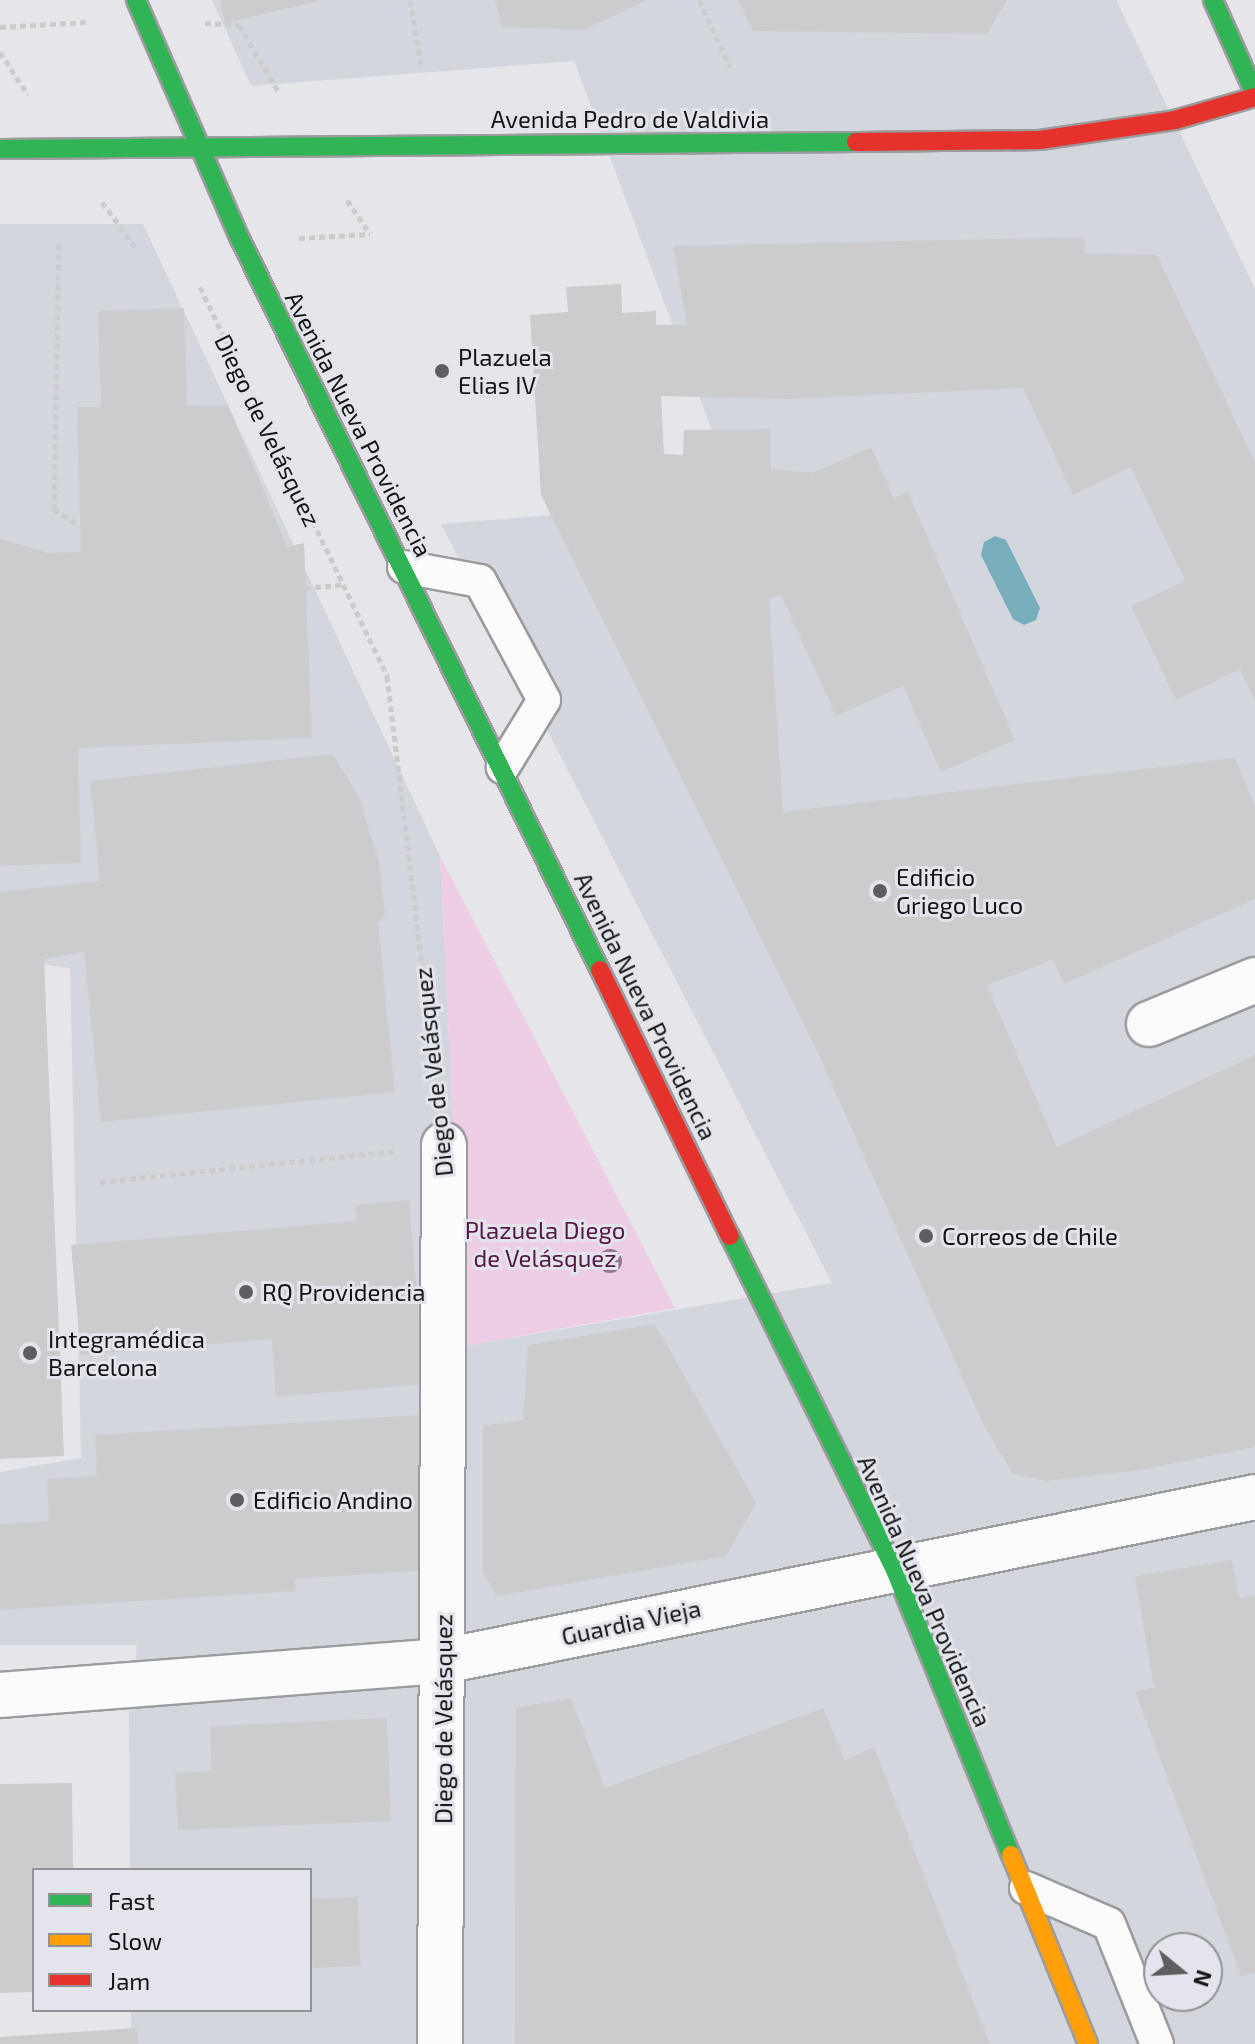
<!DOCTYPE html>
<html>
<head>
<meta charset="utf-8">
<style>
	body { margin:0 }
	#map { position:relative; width:1255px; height:2044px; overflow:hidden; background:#e6e6ea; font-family:"Exo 2",sans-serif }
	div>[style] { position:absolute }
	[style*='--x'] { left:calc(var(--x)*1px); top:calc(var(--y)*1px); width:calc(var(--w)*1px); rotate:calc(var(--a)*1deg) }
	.built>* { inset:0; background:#d4d6de }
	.green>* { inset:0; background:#edcee4 }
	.water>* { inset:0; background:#78adbc }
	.building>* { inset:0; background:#cccccf; transform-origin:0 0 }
	.path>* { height:5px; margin-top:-2.5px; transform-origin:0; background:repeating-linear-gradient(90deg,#cccccd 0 6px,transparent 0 10px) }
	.roads { filter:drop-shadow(2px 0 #9c9c9f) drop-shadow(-2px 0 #9c9c9f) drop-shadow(0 2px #9c9c9f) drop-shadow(0 -2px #9c9c9f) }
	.lane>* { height:32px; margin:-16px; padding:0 16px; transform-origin:16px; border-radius:16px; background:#fbfbfc }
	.street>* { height:44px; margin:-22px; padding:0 22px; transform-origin:22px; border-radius:22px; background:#fbfbfc }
	.fast>* { height:18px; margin:-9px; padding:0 9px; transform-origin:9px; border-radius:9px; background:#30b455 }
	.slow>* { height:18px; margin:-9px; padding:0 9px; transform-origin:9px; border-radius:9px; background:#ff9f0a }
	.jam>* { height:18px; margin:-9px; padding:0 9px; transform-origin:9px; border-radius:9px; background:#e5322d }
	.trees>* { width:24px; height:24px; margin:-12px; border-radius:50%; background:#987590 }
	.dots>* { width:22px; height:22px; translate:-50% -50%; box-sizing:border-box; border:4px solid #e4e5ec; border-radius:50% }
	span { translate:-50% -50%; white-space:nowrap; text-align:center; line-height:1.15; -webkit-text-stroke:6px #e4e5ec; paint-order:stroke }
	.street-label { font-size:24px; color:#141416 }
	.poi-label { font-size:24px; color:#141416 }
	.left { translate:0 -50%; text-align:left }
	.park-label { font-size:24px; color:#581847 }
	.legend { position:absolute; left:32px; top:1868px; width:280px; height:144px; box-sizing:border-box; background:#e4e5ec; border:2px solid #919196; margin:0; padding:10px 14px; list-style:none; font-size:24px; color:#141416 }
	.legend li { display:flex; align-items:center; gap:16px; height:40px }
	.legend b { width:40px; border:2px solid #919196 }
	.north { position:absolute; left:1143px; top:1932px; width:80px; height:80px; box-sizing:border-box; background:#e4e5ec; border:2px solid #919196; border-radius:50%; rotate:108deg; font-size:22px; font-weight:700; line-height:32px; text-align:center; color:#141416 }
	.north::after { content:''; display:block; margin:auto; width:28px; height:36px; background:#5e5e60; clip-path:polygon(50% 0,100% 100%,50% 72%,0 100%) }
</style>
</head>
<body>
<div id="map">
	<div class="built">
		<i style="clip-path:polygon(evenodd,212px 0,1116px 0,1255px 289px,1255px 2044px,131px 2044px,131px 2010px,310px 2010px,310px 1870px,130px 1870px,129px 1708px,137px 1645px,0 1645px,0 1472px,81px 1458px,70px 968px,0 959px,0 224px,143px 224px,440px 856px,464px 1346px,832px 1283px,441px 524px,738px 500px,574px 61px,251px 86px,212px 0,1159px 1948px,1207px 1948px,1207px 1996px,1159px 1996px,1159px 1948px)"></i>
	</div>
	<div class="green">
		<i style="clip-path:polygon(440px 856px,675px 1308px,464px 1346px)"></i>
	</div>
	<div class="water">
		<i style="clip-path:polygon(995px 536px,1006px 540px,1040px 608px,1036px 620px,1024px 625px,1013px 619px,981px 555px,984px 542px)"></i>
	</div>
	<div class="building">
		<i style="clip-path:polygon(220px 0,318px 0,318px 1px,225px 23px)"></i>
		<i style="clip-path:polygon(495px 0,647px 0,584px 30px,502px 27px)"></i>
		<i style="clip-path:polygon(738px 0,1007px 0,987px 34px,753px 31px)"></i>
		<i style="clip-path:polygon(1085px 237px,1084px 253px,1157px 255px,1255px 462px,1255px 701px,1240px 669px,1176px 700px,1131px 606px,1185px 581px,1131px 467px,1073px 495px,1023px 388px,789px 399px,661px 396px,664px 454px,683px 455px,684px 430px,771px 429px,771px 469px,813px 473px,871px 447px,894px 498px,908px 492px,1015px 740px,941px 772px,903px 686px,836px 716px,781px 595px,769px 599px,783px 812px,1235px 758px,1255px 807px,1255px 899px,1064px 984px,1053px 960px,987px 985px,1057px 1147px,1255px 1055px,1255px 1447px,1140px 1470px,1047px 1481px,1013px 1474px,983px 1424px,818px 1053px,541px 495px,530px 315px,568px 312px,566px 287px,621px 284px,622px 313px,656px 311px,656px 325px,687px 325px,673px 246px)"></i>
		<i style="clip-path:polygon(184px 308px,187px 406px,228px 405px,287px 547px,304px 543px,312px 738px,78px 748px,81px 863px,0 866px,0 539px,48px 553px,81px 552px,77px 407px,101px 407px,98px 311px)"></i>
		<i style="clip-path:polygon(333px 754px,359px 797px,379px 862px,385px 915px,378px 922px,395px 1092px,101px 1122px,84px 952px,44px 959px,64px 1456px,0 1459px,0 892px,100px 881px,90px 781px)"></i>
		<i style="clip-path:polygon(409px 1200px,424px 1384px,276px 1397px,272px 1339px,81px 1355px,71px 1245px,357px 1221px,355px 1205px)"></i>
		<i style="clip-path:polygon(655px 1324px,756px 1503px,726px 1556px,497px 1596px,483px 1573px,483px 1426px,523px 1420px,528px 1345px)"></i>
		<i style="clip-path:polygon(420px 1415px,429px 1570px,295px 1579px,296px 1591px,0 1610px,0 1524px,49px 1521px,47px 1479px,97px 1476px,95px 1435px)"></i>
		<i style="clip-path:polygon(1232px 1560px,1239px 1598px,1255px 1595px,1255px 1973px,1241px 1976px,1135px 1691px,1154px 1688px,1135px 1576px)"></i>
		<i style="clip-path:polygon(571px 1698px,605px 1788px,823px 1708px,845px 1760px,874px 1747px,990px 2044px,515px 2044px,516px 1708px)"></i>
		<i style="clip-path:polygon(387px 1718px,391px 1821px,178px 1830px,175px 1773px,212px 1771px,210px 1726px)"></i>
		<i style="clip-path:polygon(72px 1783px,73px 1870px,34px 1870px,34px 1992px,0 1993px,0 1784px)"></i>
		<i style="left:358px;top:1897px;width:69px;height:48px;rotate:88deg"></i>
		<i style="clip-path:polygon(137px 2028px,138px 2044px,0 2044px,0 2037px)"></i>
	</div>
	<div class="path">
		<i style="--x:410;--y:0;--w:67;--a:80.5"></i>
		<i style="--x:699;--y:0;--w:74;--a:65.2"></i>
		<i style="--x:205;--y:23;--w:34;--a:3"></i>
		<i style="--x:239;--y:25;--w:79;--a:59.5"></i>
		<i style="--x:0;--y:27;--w:87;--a:-3.3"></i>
		<i style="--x:0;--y:52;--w:51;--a:56.9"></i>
		<i style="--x:347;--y:200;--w:41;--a:55.9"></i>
		<i style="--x:102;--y:202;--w:56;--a:53.7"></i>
		<i style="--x:299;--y:238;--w:71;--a:-3.2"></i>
		<i style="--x:59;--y:244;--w:265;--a:91.1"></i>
		<i style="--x:54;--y:509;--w:31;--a:33"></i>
		<i style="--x:200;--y:287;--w:432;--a:64.3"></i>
		<i style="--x:387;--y:676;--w:422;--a:83.1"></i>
		<i style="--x:305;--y:588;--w:37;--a:-5"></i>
		<i style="--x:100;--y:1182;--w:295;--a:-6"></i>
	</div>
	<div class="roads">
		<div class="lane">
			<i style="--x:404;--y:567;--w:77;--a:10.4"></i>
			<i style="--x:480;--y:581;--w:135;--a:61.7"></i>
			<i style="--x:544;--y:700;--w:79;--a:121.5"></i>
			<i style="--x:1026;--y:1888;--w:90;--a:23.4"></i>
			<i style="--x:1109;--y:1924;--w:129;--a:68.2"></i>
		</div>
		<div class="street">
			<i style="--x:1149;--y:1024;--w:115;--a:-22.5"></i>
			<i style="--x:0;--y:1695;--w:445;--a:-4.4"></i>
			<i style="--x:444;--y:1661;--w:827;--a:-11.43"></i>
			<i style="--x:440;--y:2044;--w:899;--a:-89.75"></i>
		</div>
		<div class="fast">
			<i style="--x:136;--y:0;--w:261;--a:66.5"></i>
			<i style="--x:240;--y:239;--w:815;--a:63.78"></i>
			<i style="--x:1213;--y:0;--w:103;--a:65.9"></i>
			<i style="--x:0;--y:149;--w:856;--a:-0.47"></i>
			<i style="--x:730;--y:1236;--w:373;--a:63.7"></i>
			<i style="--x:895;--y:1570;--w:308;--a:67.9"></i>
		</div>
		<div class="slow">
			<i style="--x:1011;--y:1855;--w:204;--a:67.8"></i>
		</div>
		<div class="jam">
			<i style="--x:856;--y:142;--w:184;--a:-0.6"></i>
			<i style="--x:1040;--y:140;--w:136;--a:-8.4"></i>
			<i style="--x:1175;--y:120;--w:83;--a:-16"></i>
			<i style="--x:600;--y:970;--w:296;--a:64"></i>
		</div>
	</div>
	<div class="trees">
		<i style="left:610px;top:1261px"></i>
	</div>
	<div class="dots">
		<i style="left:442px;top:371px;background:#5e5e60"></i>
		<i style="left:880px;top:891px;background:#5e5e60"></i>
		<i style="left:926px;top:1236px;background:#5e5e60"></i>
		<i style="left:246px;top:1292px;background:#5e5e60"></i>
		<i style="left:30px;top:1353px;background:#5e5e60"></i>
		<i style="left:237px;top:1500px;background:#5e5e60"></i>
	</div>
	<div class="street-label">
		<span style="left:630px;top:119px">Avenida Pedro de Valdivia</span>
		<span style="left:359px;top:424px;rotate:63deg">Avenida Nueva Providencia</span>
		<span style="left:268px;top:430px;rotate:64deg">Diego de Velásquez</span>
		<span style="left:646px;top:1006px;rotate:64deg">Avenida Nueva Providencia</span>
		<span style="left:433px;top:1072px;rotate:-96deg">Diego de Velásquez</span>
		<span style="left:925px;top:1591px;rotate:66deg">Avenida Nueva Providencia</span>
		<span style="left:631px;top:1622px;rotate:-12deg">Guardia Vieja</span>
		<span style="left:443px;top:1719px;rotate:-90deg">Diego de Velásquez</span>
	</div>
	<div class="poi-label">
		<span class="left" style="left:458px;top:371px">Plazuela<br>Elias IV</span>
		<span class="left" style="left:896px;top:891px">Edificio<br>Griego Luco</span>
		<span class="left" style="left:942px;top:1236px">Correos de Chile</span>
		<span class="left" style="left:262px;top:1292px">RQ Providencia</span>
		<span class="left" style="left:48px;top:1353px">Integramédica<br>Barcelona</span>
		<span class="left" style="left:253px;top:1500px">Edificio Andino</span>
	</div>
	<div class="park-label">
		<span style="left:545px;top:1244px">Plazuela Diego<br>de Velásquez</span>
	</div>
	<ul class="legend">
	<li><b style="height:10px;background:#30b455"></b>Fast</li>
	<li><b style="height:10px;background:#ff9f0a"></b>Slow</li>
	<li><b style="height:10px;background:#e5322d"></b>Jam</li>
	</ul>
	<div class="north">N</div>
</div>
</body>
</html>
